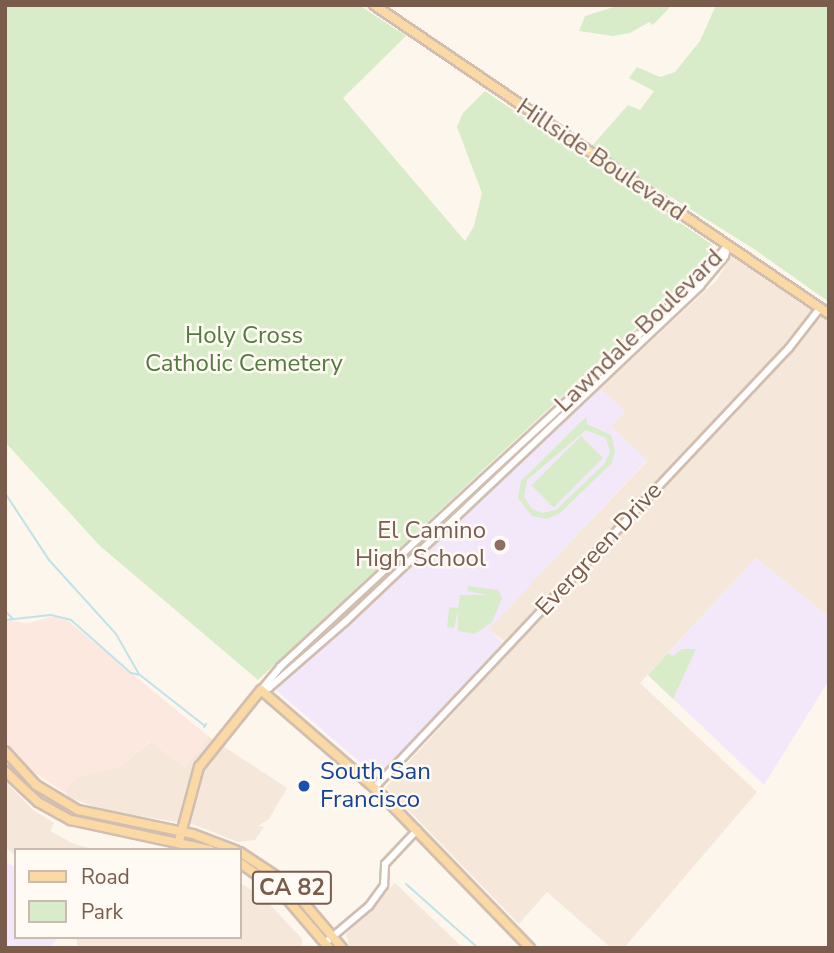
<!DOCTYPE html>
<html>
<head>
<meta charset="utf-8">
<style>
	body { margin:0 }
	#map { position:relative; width:834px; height:953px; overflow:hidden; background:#fdf6ec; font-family:"Nunito Sans",sans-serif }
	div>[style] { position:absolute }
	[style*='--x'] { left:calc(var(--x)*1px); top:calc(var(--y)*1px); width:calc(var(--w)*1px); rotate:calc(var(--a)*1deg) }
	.residential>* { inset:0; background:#f5e8da }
	.commercial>* { inset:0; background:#fde8e0 }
	.education>* { inset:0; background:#f3e8fa }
	.green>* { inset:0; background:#d8ecc9; transform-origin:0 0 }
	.stream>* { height:2px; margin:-1px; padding:0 1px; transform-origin:1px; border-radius:1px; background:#bfe3e8 }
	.roads { filter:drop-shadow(2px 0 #d1beb0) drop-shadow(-2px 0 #d1beb0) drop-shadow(0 2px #d1beb0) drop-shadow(0 -2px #d1beb0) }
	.minor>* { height:6px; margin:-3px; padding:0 3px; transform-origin:3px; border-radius:3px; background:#fff }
	.major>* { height:8px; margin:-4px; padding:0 4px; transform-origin:4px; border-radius:4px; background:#fbd9a5 }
	.dots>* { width:19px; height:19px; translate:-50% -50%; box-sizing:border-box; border:4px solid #fffaf3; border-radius:50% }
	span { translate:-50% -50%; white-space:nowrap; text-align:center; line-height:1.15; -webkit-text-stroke:5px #fffaf3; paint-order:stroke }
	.shield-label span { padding:2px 5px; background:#fffaf3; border:2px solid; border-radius:5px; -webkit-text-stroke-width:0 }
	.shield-label { font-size:23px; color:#7a5c4d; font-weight:700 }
	.street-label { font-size:24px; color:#7a5c4d }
	.park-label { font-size:24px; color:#537a41 }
	.education-label { font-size:24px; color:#785e54 }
	.right { translate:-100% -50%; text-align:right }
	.transit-label { font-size:24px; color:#164399 }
	.left { translate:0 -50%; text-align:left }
	.frame { position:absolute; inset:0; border:7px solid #7a5c4d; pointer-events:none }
	.legend { position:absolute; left:14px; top:848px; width:228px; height:91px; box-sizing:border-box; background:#fffaf3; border:2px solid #cabbb1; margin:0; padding:9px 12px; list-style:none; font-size:21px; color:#7a5c4d }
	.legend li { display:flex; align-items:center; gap:14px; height:35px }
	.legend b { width:35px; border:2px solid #cabbb1 }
</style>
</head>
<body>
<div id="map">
	<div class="residential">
		<i style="clip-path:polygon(732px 255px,829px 321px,829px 617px,756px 558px,640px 683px,757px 792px,624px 948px,611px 948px,547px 892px,519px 924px,386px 787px,513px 648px,488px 629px,647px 461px,611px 427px,625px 411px,600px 389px,716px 281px)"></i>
		<i style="clip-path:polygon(208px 736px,287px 788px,269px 819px,258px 826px,264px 827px,255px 840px,238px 842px,195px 825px,106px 811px,68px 797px,65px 789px,77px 777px,120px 767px,151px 741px,185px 768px)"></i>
		<i style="clip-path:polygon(5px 781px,32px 809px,54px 823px,50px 831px,74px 844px,97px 850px,16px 850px,16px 856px,5px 847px)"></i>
		<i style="clip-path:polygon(240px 883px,263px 897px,302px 939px,302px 948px,78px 948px,76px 937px,240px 937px)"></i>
		<i style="clip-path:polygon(395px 883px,461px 946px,460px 948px,350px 948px,346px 934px)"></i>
	</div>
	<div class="commercial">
		<i style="clip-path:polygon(55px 616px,68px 621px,208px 736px,185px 768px,150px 741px,120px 767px,77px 777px,65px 789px,67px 794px,29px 769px,5px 741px,5px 620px,28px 623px)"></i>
	</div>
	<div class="education">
		<i style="clip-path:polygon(600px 389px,625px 411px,611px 427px,647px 460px,489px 629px,503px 643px,377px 777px,276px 690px)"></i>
		<i style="clip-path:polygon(756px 558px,829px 617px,829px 680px,764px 785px,648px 675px)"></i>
		<i style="clip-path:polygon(5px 861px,16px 868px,16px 937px,58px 937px,50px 948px,5px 948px)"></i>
	</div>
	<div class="green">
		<i style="clip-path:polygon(5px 5px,359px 5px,406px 36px,343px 98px,465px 241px,474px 226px,482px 193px,457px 127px,463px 113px,485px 91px,713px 245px,709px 259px,258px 680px,100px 546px,5px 442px)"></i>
		<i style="clip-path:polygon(620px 5px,672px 5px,653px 25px,649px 22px,630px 33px,613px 36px,579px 31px,585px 16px)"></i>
		<i style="clip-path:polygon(716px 5px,829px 5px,829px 302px,754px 249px,591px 147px,628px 105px,640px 110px,654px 91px,629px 78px,637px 67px,660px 77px,675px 72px,700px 41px)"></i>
		<i style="clip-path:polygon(evenodd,586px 417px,587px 424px,611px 435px,615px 451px,612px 463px,559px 514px,546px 519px,532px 516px,518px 498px,521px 481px,586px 417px,586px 430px,606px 438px,610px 451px,605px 463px,556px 510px,542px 513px,532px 509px,524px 497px,527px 480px,586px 430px)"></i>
		<i style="left:581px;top:436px;width:31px;height:70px;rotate:45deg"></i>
		<i style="clip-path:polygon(468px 586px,498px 590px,502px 598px,492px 622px,475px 634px,458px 631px,458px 611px,454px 628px,447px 627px,449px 607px,458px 608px,460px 595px,488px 595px,467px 591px)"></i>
		<i style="clip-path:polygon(682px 649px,696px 649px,673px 699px,648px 675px,668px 653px,673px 656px)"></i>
	</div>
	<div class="stream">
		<i style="--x:5;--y:493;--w:80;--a:56.7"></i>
		<i style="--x:49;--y:560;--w:100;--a:47.8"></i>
		<i style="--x:116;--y:634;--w:46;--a:60.1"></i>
		<i style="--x:5;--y:611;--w:10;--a:45"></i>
		<i style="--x:5;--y:620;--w:46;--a:-6.2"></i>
		<i style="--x:51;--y:615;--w:21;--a:14"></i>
		<i style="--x:71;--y:620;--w:80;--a:41.5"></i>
		<i style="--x:131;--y:673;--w:9;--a:13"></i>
		<i style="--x:140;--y:675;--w:83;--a:38.1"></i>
		<i style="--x:204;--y:727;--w:4;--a:-56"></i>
		<i style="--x:406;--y:884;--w:96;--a:41.6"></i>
	</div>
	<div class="roads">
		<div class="minor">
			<i style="--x:261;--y:690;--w:8;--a:-14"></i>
			<i style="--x:269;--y:688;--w:101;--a:-41"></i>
			<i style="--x:345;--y:622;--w:489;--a:-43.4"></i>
			<i style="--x:700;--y:286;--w:39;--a:-50"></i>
			<i style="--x:725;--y:256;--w:11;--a:-75"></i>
			<i style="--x:261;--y:690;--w:30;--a:-50"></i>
			<i style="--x:280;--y:667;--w:574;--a:-42.81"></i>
			<i style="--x:701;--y:277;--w:42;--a:-49.8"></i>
			<i style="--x:375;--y:787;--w:603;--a:-46.68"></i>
			<i style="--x:789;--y:348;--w:51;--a:-52.2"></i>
			<i style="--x:325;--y:943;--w:57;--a:-40.1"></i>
			<i style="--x:369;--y:906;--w:26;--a:-54"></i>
			<i style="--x:384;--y:885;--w:21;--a:-87"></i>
			<i style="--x:385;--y:864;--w:47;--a:-46.7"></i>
		</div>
		<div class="major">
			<i style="--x:374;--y:5;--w:550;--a:34.18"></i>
			<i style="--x:5;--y:751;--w:46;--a:47.6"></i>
			<i style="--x:36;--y:785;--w:49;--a:30.8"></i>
			<i style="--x:78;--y:810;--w:117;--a:11.8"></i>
			<i style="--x:193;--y:834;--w:45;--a:20.9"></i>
			<i style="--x:5;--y:771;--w:45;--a:43.2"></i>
			<i style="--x:38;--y:802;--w:38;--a:29"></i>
			<i style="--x:71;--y:820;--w:142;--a:12.2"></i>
			<i style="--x:179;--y:841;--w:77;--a:-74.9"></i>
			<i style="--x:199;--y:767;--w:99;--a:-51.2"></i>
			<i style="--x:261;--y:690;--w:156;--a:40.8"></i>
			<i style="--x:379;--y:792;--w:217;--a:45.9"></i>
			<i style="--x:240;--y:852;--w:58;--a:33.7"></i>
			<i style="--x:288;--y:884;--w:84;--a:49.8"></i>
			<i style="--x:240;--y:863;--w:50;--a:35.3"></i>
			<i style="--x:281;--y:892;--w:74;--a:49.4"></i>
		</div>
	</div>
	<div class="dots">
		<i style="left:500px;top:545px;background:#8d6e63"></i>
		<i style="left:304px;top:786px;background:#1a4fb4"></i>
	</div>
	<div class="shield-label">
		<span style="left:292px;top:888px">CA 82</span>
	</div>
	<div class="street-label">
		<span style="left:601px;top:160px;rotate:34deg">Hillside Boulevard</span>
		<span style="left:639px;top:331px;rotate:-44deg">Lawndale Boulevard</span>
		<span style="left:599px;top:549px;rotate:-47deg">Evergreen Drive</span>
	</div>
	<div class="park-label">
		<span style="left:244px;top:350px">Holy Cross<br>Catholic Cemetery</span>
	</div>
	<div class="education-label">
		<span class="right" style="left:486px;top:545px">El Camino<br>High School</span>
	</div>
	<div class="transit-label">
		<span class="left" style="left:320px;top:786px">South San<br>Francisco</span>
	</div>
	<div class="frame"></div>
	<ul class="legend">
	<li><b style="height:9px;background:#fbd9a5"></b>Road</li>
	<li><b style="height:19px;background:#d8ecc9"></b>Park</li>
	</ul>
</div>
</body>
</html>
